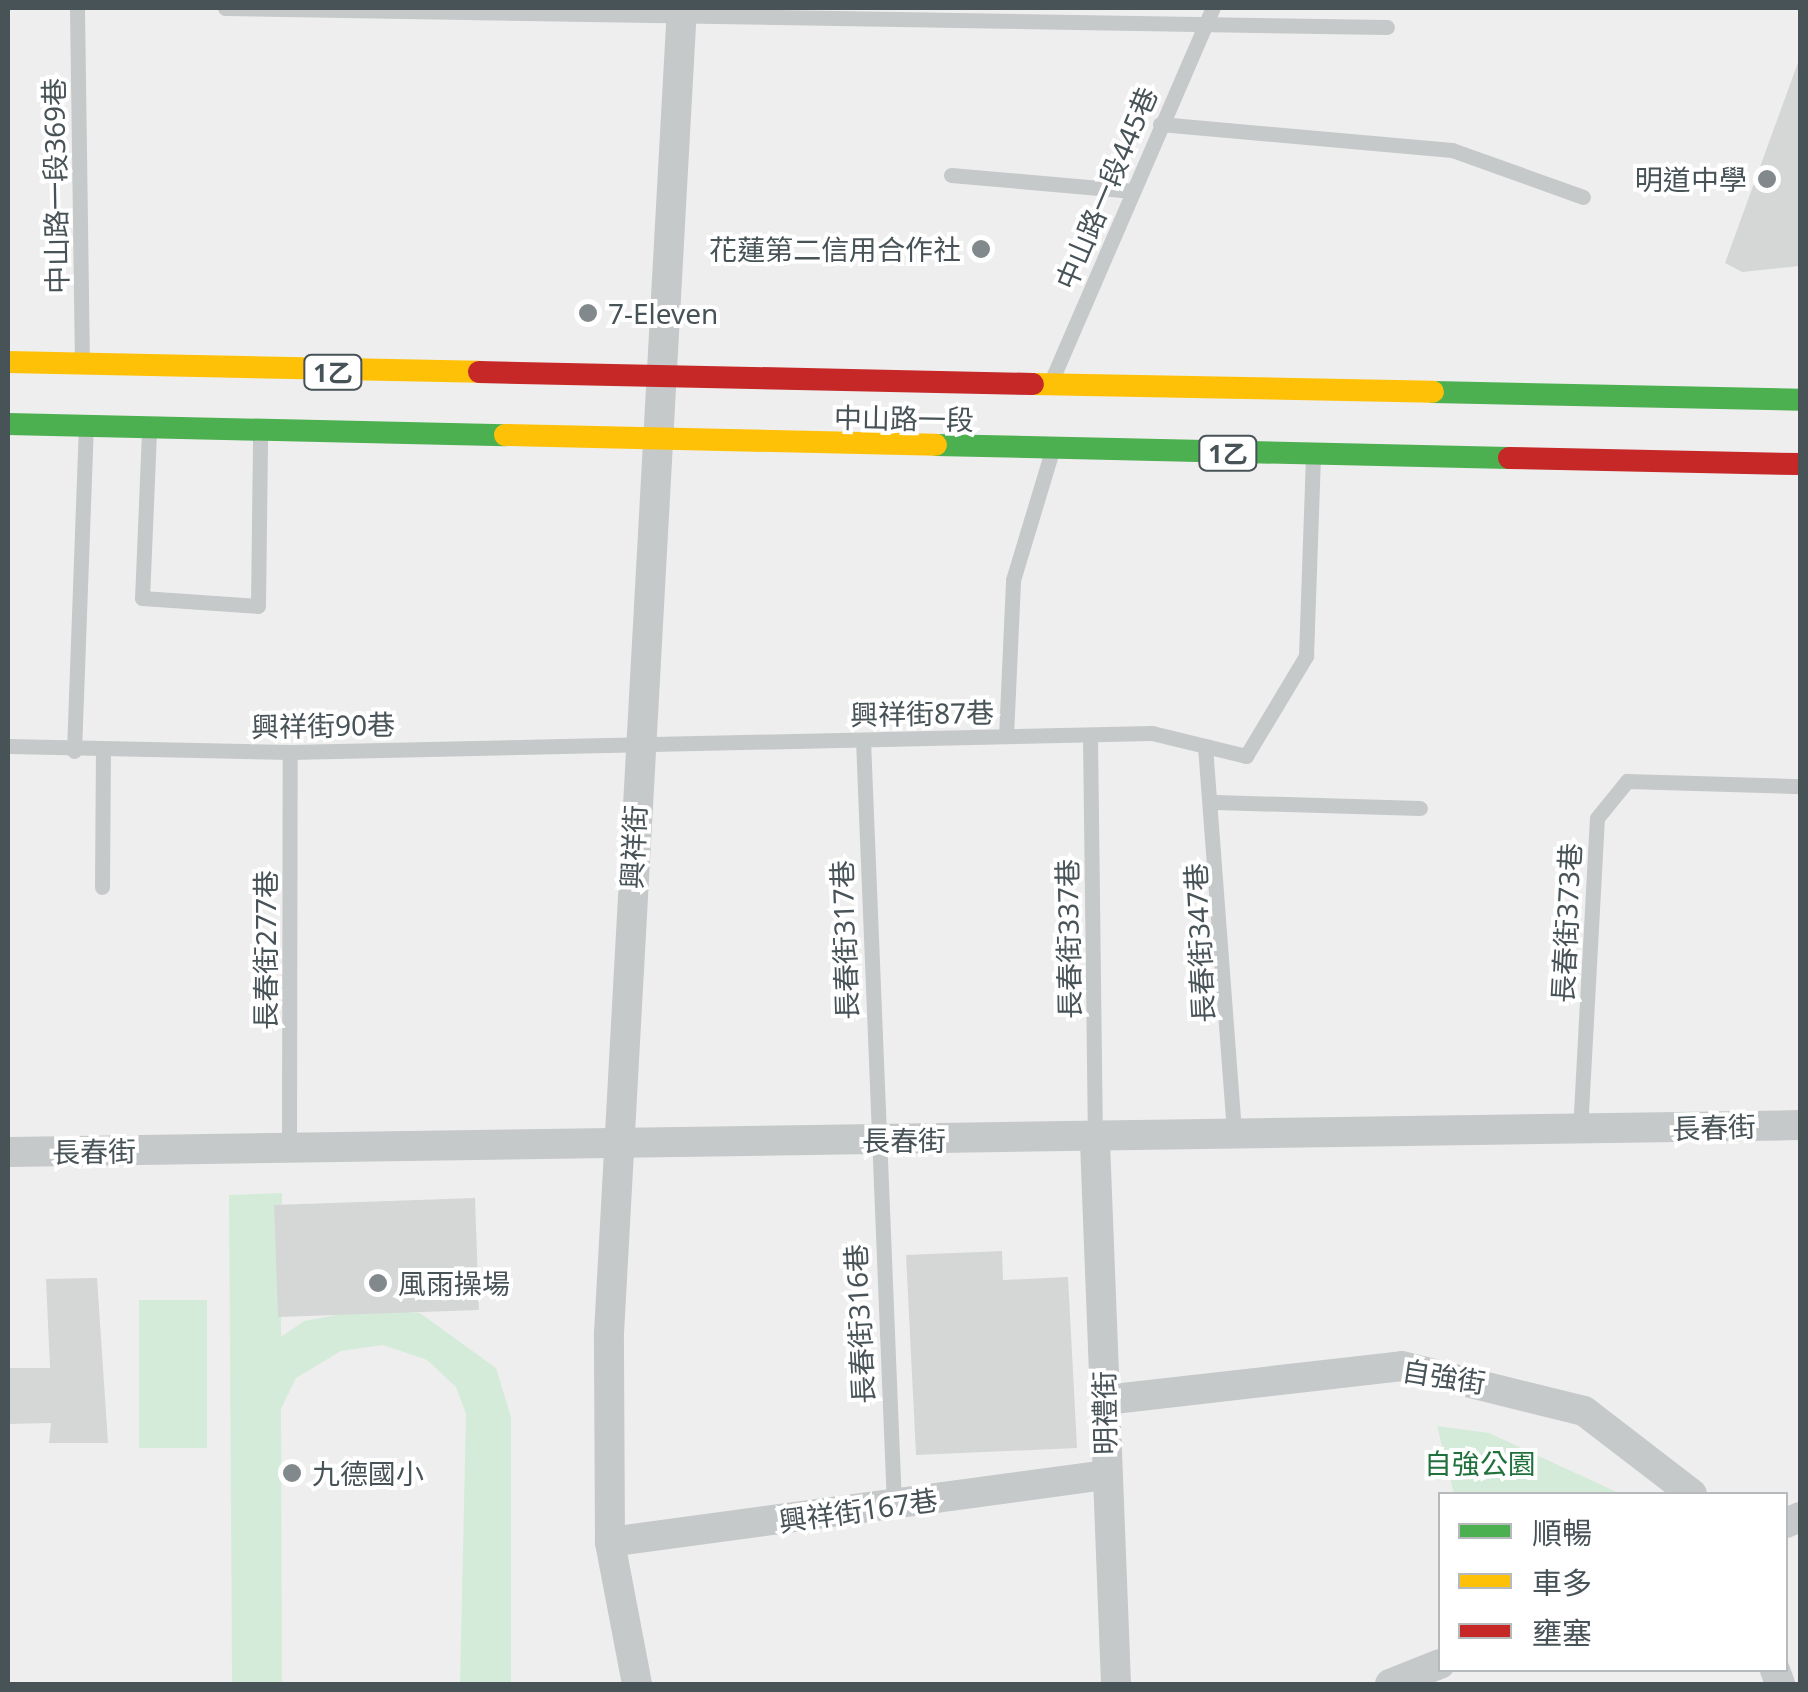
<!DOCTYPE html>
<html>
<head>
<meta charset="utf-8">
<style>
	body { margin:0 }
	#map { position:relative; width:1808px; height:1692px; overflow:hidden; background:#efeeee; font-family:"Noto Sans","Noto Sans TC",sans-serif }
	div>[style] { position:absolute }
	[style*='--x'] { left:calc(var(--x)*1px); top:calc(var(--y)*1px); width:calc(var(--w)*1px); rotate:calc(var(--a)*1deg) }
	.green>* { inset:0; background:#d5ebda; transform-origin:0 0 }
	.building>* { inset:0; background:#d5d6d6; transform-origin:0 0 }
	.lane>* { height:15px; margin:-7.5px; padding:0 7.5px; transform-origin:7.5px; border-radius:7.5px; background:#c6c9c9 }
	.street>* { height:30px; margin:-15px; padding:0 15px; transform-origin:15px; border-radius:15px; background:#c6c9c9 }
	.fast>* { height:22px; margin:-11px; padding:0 11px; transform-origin:11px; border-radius:11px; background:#4caf50 }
	.slow>* { height:22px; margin:-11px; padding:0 11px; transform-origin:11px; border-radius:11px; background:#ffc107 }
	.jam>* { height:22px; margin:-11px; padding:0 11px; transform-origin:11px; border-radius:11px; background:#c62828 }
	.dots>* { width:28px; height:28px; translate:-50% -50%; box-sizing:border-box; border:5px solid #fff; border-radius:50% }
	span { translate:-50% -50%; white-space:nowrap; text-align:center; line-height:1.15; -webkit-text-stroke:8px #fff; paint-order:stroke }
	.shield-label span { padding:2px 8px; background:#fff; border:2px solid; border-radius:8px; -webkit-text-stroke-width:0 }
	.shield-label { font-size:25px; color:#485358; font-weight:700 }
	.poi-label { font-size:28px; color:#485358 }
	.right { translate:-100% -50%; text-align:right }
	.left { translate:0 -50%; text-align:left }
	.street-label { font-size:28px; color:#485358 }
	.park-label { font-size:28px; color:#21713d }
	.frame { position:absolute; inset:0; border:10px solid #485358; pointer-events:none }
	.legend { position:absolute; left:1438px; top:1492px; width:350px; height:180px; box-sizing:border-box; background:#fff; border:2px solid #b6babc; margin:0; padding:12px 18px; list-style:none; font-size:30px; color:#485358 }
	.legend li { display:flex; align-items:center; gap:20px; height:50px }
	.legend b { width:50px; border:2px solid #b6babc }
</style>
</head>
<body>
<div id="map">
	<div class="green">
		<i style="clip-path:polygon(282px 1193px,281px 1337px,304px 1321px,369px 1309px,420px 1313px,496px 1368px,511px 1417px,511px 1684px,460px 1684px,466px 1414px,456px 1387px,427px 1360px,383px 1345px,341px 1351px,296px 1378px,281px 1409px,282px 1684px,232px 1684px,229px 1195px)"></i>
		<i style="left:139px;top:1300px;width:68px;height:148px"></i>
		<i style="clip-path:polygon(1437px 1426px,1489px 1433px,1621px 1494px,1454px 1494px)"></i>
	</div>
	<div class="building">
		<i style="clip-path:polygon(1800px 57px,1800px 266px,1742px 272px,1725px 263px)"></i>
		<i style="left:475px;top:1198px;width:112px;height:201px;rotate:88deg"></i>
		<i style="clip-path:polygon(1002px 1251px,1003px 1280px,1068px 1277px,1077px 1448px,916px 1455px,906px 1255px)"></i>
		<i style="clip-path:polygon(97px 1278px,108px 1443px,49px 1443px,51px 1423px,8px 1424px,8px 1368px,50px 1368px,46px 1279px)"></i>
	</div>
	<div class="lane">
		<i style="--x:77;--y:8;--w:350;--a:89.2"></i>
		<i style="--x:225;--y:8;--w:1162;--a:0.94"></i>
		<i style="--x:1160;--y:124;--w:293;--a:5.1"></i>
		<i style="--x:1452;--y:150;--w:139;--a:19.7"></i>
		<i style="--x:951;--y:175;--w:183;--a:5"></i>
		<i style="--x:1053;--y:377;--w:402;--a:-66.6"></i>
		<i style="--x:149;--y:432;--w:166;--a:92.4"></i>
		<i style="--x:142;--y:598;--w:116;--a:3.9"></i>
		<i style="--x:258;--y:606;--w:170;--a:-89.3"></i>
		<i style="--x:1090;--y:735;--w:406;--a:89.3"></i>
		<i style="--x:1006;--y:736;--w:156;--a:-87.4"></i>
		<i style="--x:1013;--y:580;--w:132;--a:-73.2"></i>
		<i style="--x:863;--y:740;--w:767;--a:87.68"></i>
		<i style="--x:8;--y:746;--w:282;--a:1.2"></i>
		<i style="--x:290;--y:752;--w:862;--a:-1.26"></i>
		<i style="--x:1152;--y:733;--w:97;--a:13.7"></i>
		<i style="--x:1246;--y:756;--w:117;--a:-59"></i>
		<i style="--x:1306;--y:656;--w:197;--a:-88"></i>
		<i style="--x:1205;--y:746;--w:390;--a:85.7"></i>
		<i style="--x:74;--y:751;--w:321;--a:-87.9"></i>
		<i style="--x:1215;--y:802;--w:205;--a:1.7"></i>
		<i style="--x:102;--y:887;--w:135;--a:-89.6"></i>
		<i style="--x:1580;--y:1131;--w:313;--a:-86.9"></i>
		<i style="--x:1597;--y:818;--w:48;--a:-51"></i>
		<i style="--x:1627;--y:781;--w:173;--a:1.7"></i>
		<i style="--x:289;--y:1149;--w:397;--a:-89.9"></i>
	</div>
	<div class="street">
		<i style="--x:1095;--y:1142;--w:542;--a:87.78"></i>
		<i style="--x:8;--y:1152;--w:1792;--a:-0.86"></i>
		<i style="--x:1105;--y:1400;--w:299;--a:-6.5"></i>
		<i style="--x:1402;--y:1366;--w:187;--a:13.9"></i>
		<i style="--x:1584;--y:1411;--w:136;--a:37.5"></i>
		<i style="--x:1786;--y:1523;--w:15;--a:-23"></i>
		<i style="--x:610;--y:1542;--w:500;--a:-7.7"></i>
		<i style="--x:1775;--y:1670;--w:15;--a:70"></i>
		<i style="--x:637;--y:1684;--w:145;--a:-100.8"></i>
		<i style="--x:610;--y:1542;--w:209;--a:-90.3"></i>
		<i style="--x:609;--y:1333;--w:1327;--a:-86.85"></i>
		<i style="--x:1390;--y:1684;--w:54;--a:-21.8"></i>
	</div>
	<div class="fast">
		<i style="--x:1433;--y:392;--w:367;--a:1.2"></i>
		<i style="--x:8;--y:424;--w:497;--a:1.3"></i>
		<i style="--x:936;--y:445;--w:573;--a:1.3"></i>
	</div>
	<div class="slow">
		<i style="--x:8;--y:362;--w:471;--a:1.2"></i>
		<i style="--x:1033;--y:384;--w:400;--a:1.1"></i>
		<i style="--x:505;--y:435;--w:431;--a:1.3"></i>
	</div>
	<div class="jam">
		<i style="--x:479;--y:372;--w:554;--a:1.24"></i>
		<i style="--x:1509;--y:458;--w:291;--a:1.2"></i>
	</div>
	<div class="dots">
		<i style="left:1767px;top:179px;background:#82898c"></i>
		<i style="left:981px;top:249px;background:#82898c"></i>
		<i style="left:588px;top:313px;background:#82898c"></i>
		<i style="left:378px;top:1283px;background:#82898c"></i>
		<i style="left:292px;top:1473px;background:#82898c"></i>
	</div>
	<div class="shield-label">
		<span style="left:333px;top:372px">1乙</span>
		<span style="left:1228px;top:453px">1乙</span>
	</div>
	<div class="poi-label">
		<span class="right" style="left:1747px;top:179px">明道中學</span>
		<span class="right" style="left:961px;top:249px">花蓮第二信用合作社</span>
		<span class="left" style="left:608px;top:313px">7-Eleven</span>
		<span class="left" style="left:398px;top:1283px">風雨操場</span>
		<span class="left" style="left:312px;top:1473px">九德國小</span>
	</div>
	<div class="street-label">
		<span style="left:55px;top:186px;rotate:-91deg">中山路一段369巷</span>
		<span style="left:1106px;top:188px;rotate:-67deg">中山路一段445巷</span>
		<span style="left:904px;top:418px;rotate:1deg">中山路一段</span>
		<span style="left:922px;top:713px;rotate:-1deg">興祥街87巷</span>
		<span style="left:323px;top:725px;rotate:-1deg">興祥街90巷</span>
		<span style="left:633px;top:847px;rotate:-87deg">興祥街</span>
		<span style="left:1566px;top:923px;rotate:-87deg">長春街373巷</span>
		<span style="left:1068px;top:939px;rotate:-91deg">長春街337巷</span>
		<span style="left:844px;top:940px;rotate:-92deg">長春街317巷</span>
		<span style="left:1199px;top:943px;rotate:-93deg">長春街347巷</span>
		<span style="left:265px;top:950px;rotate:-90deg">長春街277巷</span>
		<span style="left:1714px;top:1127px;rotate:-2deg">長春街</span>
		<span style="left:904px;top:1140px">長春街</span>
		<span style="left:94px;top:1151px;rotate:-1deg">長春街</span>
		<span style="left:859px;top:1324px;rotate:-93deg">長春街316巷</span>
		<span style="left:1444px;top:1376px;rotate:9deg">自強街</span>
		<span style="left:1104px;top:1413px;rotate:-91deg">明禮街</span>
		<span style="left:858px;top:1510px;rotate:-8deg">興祥街167巷</span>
	</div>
	<div class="park-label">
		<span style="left:1480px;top:1463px">自強公園</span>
	</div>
	<div class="frame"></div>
	<ul class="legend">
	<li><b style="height:12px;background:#4caf50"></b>順暢</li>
	<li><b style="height:12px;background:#ffc107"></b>車多</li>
	<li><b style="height:12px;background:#c62828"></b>壅塞</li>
	</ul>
</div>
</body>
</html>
